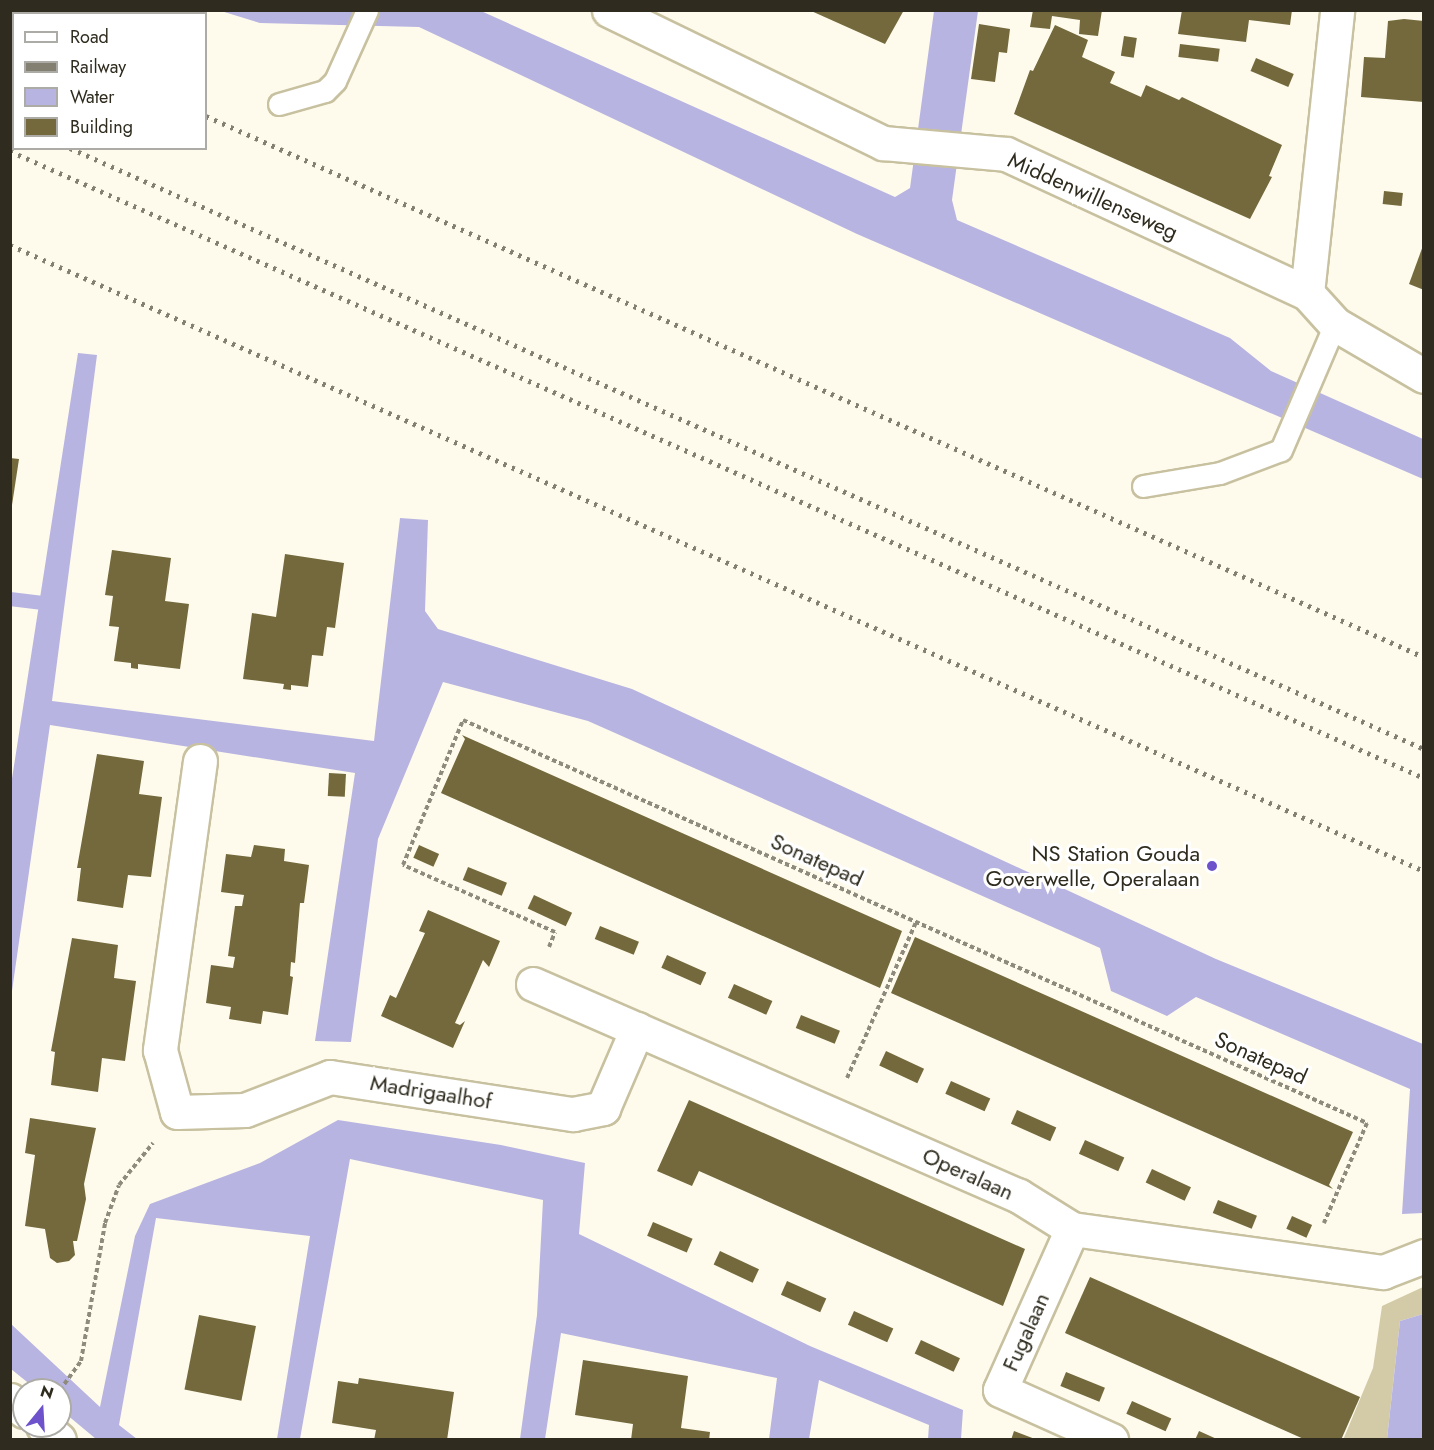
<!DOCTYPE html>
<html>
<head>
<meta charset="utf-8">
<style>
	body { margin:0 }
	#map { position:relative; width:1434px; height:1450px; overflow:hidden; background:#fefbed; font-family:Jost,sans-serif }
	div>[style] { position:absolute }
	[style*='--x'] { left:calc(var(--x)*1px); top:calc(var(--y)*1px); width:calc(var(--w)*1px); rotate:calc(var(--a)*1deg) }
	.green>* { inset:0; background:#d3cba7 }
	.water>* { inset:0; background:#b8b4e1 }
	.stream>* { height:14px; margin:-7px; padding:0 7px; transform-origin:7px; border-radius:7px; background:#b8b4e1 }
	.building>* { inset:0; background:#73693c; transform-origin:0 0 }
	.path>* { height:4px; margin-top:-2px; transform-origin:0; background:repeating-linear-gradient(90deg,#8e8b7d 0 4.5px,transparent 0 7.5px) }
	.roads { filter:drop-shadow(2px 0 #c8c1a0) drop-shadow(-2px 0 #c8c1a0) drop-shadow(0 2px #c8c1a0) drop-shadow(0 -2px #c8c1a0) }
	.service>* { height:21px; margin:-10.5px; padding:0 10.5px; transform-origin:10.5px; border-radius:10.5px; background:#fff }
	.minor>* { height:33px; margin:-16.5px; padding:0 16.5px; transform-origin:16.5px; border-radius:16.5px; background:#fff }
	.rail>* { height:4.5px; margin-top:-2.25px; transform-origin:0; background:repeating-linear-gradient(90deg,#838072 0 3px,transparent 0 9px) }
	.dots>* { width:16px; height:16px; translate:-50% -50%; box-sizing:border-box; border:3px solid #fff; border-radius:50% }
	span { translate:-50% -50%; white-space:nowrap; text-align:center; line-height:1.15; -webkit-text-stroke:6px #fff; paint-order:stroke }
	.street-label { font-size:22px; color:#2f2c1f }
	.poi-label { font-size:22px; color:#2f2c1f }
	.right { translate:-100% -50%; text-align:right }
	.frame { position:absolute; inset:0; border:12px solid #2f2c1f; pointer-events:none }
	.legend { position:absolute; left:12px; top:12px; width:195px; height:138px; box-sizing:border-box; background:#fff; border:2px solid #acaba5; margin:0; padding:8px 10px; list-style:none; font-size:18px; color:#2f2c1f }
	.legend li { display:flex; align-items:center; gap:12px; height:30px }
	.legend b { width:30px; border:2px solid #acaba5 }
	.north { position:absolute; left:12px; top:1378px; width:60px; height:60px; box-sizing:border-box; background:#fff; border:2px solid #acaba5; border-radius:50%; rotate:18deg; font-size:16px; font-weight:700; line-height:24px; text-align:center; color:#2f2c1f }
	.north::after { content:''; display:block; margin:auto; width:21px; height:27px; background:#6d52cc; clip-path:polygon(50% 0,100% 100%,50% 72%,0 100%) }
</style>
</head>
<body>
<div id="map">
	<div class="green">
		<i style="clip-path:polygon(1423px 1287px,1423px 1314px,1400px 1321px,1387px 1439px,1343px 1440px,1373px 1368px,1382px 1306px)"></i>
	</div>
	<div class="water">
		<i style="clip-path:polygon(221px 11px,481px 11px,895px 197px,910px 188px,934px 11px,978px 11px,952px 200px,957px 220px,1230px 338px,1271px 371px,1423px 439px,1423px 479px,857px 234px,419px 27px,260px 23px)"></i>
		<i style="clip-path:polygon(78px 353px,97px 355px,52px 701px,374px 741px,400px 518px,428px 520px,425px 611px,438px 629px,632px 689px,1216px 959px,1423px 1044px,1423px 1213px,1402px 1214px,1410px 1089px,1196px 997px,1167px 1016px,1111px 991px,1100px 948px,588px 721px,443px 682px,378px 839px,351px 1042px,315px 1041px,355px 773px,50px 725px,11px 998px,11px 785px)"></i>
		<i style="clip-path:polygon(338px 1120px,501px 1145px,585px 1163px,579px 1234px,810px 1346px,963px 1410px,961px 1439px,928px 1439px,929px 1425px,819px 1380px,809px 1439px,769px 1439px,777px 1378px,561px 1333px,545px 1439px,520px 1439px,537px 1315px,543px 1200px,350px 1159px,300px 1439px,277px 1439px,310px 1236px,156px 1218px,119px 1425px,137px 1439px,96px 1439px,60px 1409px,60px 1390px,37px 1390px,11px 1369px,11px 1324px,100px 1407px,135px 1236px,150px 1204px,260px 1163px)"></i>
		<i style="clip-path:polygon(1423px 1314px,1423px 1439px,1387px 1439px,1400px 1321px)"></i>
	</div>
	<div class="stream">
		<i style="--x:10;--y:599;--w:31;--a:7"></i>
	</div>
	<div class="building">
		<i style="clip-path:polygon(809px 10px,904px 10px,885px 44px)"></i>
		<i style="clip-path:polygon(1033px 10px,1102px 10px,1098px 36px,1079px 34px,1080px 20px,1052px 16px,1050px 29px,1030px 27px)"></i>
		<i style="clip-path:polygon(1182px 10px,1292px 10px,1290px 25px,1249px 20px,1246px 42px,1178px 34px)"></i>
		<i style="clip-path:polygon(1404px 19px,1424px 21px,1424px 102px,1361px 97px,1364px 57px,1385px 58px,1388px 21px)"></i>
		<i style="clip-path:polygon(979px 24px,1010px 29px,1007px 53px,999px 52px,995px 82px,971px 79px)"></i>
		<i style="clip-path:polygon(1055px 25px,1088px 40px,1082px 57px,1115px 72px,1110px 83px,1141px 97px,1146px 85px,1179px 100px,1182px 97px,1282px 145px,1269px 176px,1272px 177px,1250px 219px,1014px 114px,1030px 70px,1033px 71px)"></i>
		<i style="left:1124px;top:36px;width:13px;height:20px;rotate:9deg"></i>
		<i style="left:1180px;top:44px;width:40px;height:13px;rotate:7deg"></i>
		<i style="left:1256px;top:58px;width:41px;height:14px;rotate:23deg"></i>
		<i style="left:1384px;top:191px;width:19px;height:13px;rotate:6deg"></i>
		<i style="clip-path:polygon(1424px 243px,1424px 290px,1409px 284px)"></i>
		<i style="clip-path:polygon(10px 458px,19px 459px,12px 505px,10px 505px)"></i>
		<i style="clip-path:polygon(112px 550px,171px 558px,165px 601px,189px 604px,180px 669px,138px 664px,138px 669px,131px 668px,131px 663px,114px 661px,119px 627px,109px 626px,113px 596px,105px 595px)"></i>
		<i style="clip-path:polygon(285px 554px,344px 563px,335px 628px,327px 627px,323px 656px,312px 655px,308px 687px,291px 685px,291px 690px,283px 689px,284px 684px,243px 679px,252px 613px,276px 617px)"></i>
		<i style="clip-path:polygon(462px 735px,902px 931px,880px 988px,441px 793px,465px 739px)"></i>
		<i style="clip-path:polygon(97px 754px,144px 761px,139px 794px,162px 797px,151px 877px,128px 875px,123px 908px,77px 901px,81px 868px,77px 868px)"></i>
		<i style="left:329px;top:773px;width:17px;height:23px;rotate:3deg"></i>
		<i style="clip-path:polygon(254px 845px,285px 849px,284px 861px,309px 865px,304px 903px,300px 903px,295px 963px,291px 962px,290px 976px,293px 977px,288px 1015px,263px 1011px,261px 1024px,229px 1019px,231px 1007px,206px 1003px,211px 965px,233px 968px,235px 957px,228px 956px,235px 906px,242px 906px,244px 895px,221px 892px,226px 854px,251px 857px)"></i>
		<i style="left:419px;top:845px;width:22px;height:14px;rotate:24deg"></i>
		<i style="left:468px;top:867px;width:42px;height:14px;rotate:22deg"></i>
		<i style="left:534px;top:895px;width:42px;height:15px;rotate:25deg"></i>
		<i style="clip-path:polygon(428px 910px,500px 941px,489px 967px,483px 960px,469px 992px,455px 1023px,460px 1025px,465px 1021px,453px 1048px,381px 1016px,390px 995px,396px 998px,425px 933px,419px 931px)"></i>
		<i style="left:600px;top:926px;width:42px;height:14px;rotate:22deg"></i>
		<i style="clip-path:polygon(915px 937px,1353px 1132px,1329px 1185px,1333px 1189px,891px 993px)"></i>
		<i style="clip-path:polygon(72px 938px,118px 945px,114px 978px,136px 981px,125px 1061px,102px 1058px,98px 1092px,51px 1085px,55px 1052px,51px 1051px)"></i>
		<i style="left:667px;top:955px;width:43px;height:14px;rotate:24deg"></i>
		<i style="left:734px;top:984px;width:42px;height:15px;rotate:24deg"></i>
		<i style="left:801px;top:1015px;width:42px;height:14px;rotate:22deg"></i>
		<i style="left:886px;top:1051px;width:42px;height:16px;rotate:25deg"></i>
		<i style="left:951px;top:1081px;width:43px;height:14px;rotate:24deg"></i>
		<i style="clip-path:polygon(689px 1100px,1025px 1249px,1003px 1306px,699px 1171px,692px 1186px,657px 1171px)"></i>
		<i style="left:1017px;top:1110px;width:43px;height:15px;rotate:24deg"></i>
		<i style="clip-path:polygon(30px 1118px,96px 1128px,84px 1184px,86px 1199px,77px 1241px,73px 1241px,75px 1255px,69px 1261px,57px 1263px,50px 1258px,45px 1229px,25px 1226px,35px 1155px,25px 1153px)"></i>
		<i style="left:1085px;top:1140px;width:43px;height:15px;rotate:24deg"></i>
		<i style="left:1152px;top:1169px;width:43px;height:15px;rotate:25deg"></i>
		<i style="left:1218px;top:1200px;width:42px;height:14px;rotate:22deg"></i>
		<i style="left:1292px;top:1216px;width:22px;height:14px;rotate:24deg"></i>
		<i style="left:653px;top:1222px;width:43px;height:15px;rotate:23deg"></i>
		<i style="left:720px;top:1251px;width:43px;height:15px;rotate:25deg"></i>
		<i style="clip-path:polygon(1090px 1277px,1360px 1397px,1341px 1440px,1306px 1440px,1065px 1333px)"></i>
		<i style="left:787px;top:1281px;width:43px;height:15px;rotate:24deg"></i>
		<i style="left:854px;top:1311px;width:43px;height:15px;rotate:24deg"></i>
		<i style="left:199px;top:1315px;width:58px;height:76px;rotate:11deg"></i>
		<i style="left:921px;top:1340px;width:43px;height:15px;rotate:25deg"></i>
		<i style="clip-path:polygon(583px 1360px,688px 1376px,681px 1428px,710px 1432px,709px 1440px,631px 1440px,633px 1424px,575px 1415px)"></i>
		<i style="left:1066px;top:1372px;width:42px;height:15px;rotate:22deg"></i>
		<i style="clip-path:polygon(359px 1378px,454px 1392px,447px 1440px,374px 1440px,376px 1430px,332px 1423px,338px 1381px,358px 1384px)"></i>
		<i style="left:1132px;top:1401px;width:43px;height:14px;rotate:24deg"></i>
		<i style="clip-path:polygon(1014px 1431px,1035px 1439px,1035px 1440px,1011px 1440px)"></i>
		<i style="clip-path:polygon(1199px 1431px,1219px 1440px,1195px 1440px)"></i>
	</div>
	<div class="path">
		<i style="--x:549;--y:947;--w:16;--a:-68"></i>
		<i style="--x:555;--y:932;--w:166;--a:-156.2"></i>
		<i style="--x:403;--y:865;--w:157;--a:-67.5"></i>
		<i style="--x:463;--y:720;--w:990;--a:24.03"></i>
		<i style="--x:1367;--y:1123;--w:109;--a:113.3"></i>
		<i style="--x:847;--y:1078;--w:171;--a:-66.1"></i>
		<i style="--x:60;--y:1390;--w:36;--a:-54"></i>
		<i style="--x:81;--y:1361;--w:140;--a:-80.1"></i>
		<i style="--x:105;--y:1223;--w:40;--a:-69.8"></i>
		<i style="--x:119;--y:1185;--w:54;--a:-51"></i>
	</div>
	<div class="roads">
		<div class="service">
			<i style="--x:279;--y:104;--w:48;--a:-15.8"></i>
			<i style="--x:325;--y:91;--w:14;--a:-45"></i>
			<i style="--x:335;--y:81;--w:78;--a:-65.7"></i>
			<i style="--x:1143;--y:486;--w:78;--a:-9.6"></i>
			<i style="--x:1220;--y:473;--w:65;--a:-20.7"></i>
			<i style="--x:1281;--y:450;--w:137;--a:-66.8"></i>
		</div>
		<div class="minor">
			<i style="--x:609;--y:10;--w:305;--a:25.9"></i>
			<i style="--x:883;--y:143;--w:123;--a:5.1"></i>
			<i style="--x:1006;--y:154;--w:332;--a:24.8"></i>
			<i style="--x:1307;--y:293;--w:42;--a:47.9"></i>
			<i style="--x:1335;--y:324;--w:103;--a:30.3"></i>
			<i style="--x:1307;--y:293;--w:285;--a:-83.9"></i>
			<i style="--x:200;--y:761;--w:292;--a:97.9"></i>
			<i style="--x:160;--y:1050;--w:64;--a:74.7"></i>
			<i style="--x:177;--y:1112;--w:68;--a:-1.7"></i>
			<i style="--x:245;--y:1110;--w:91;--a:-21.2"></i>
			<i style="--x:330;--y:1077;--w:246;--a:8.7"></i>
			<i style="--x:573;--y:1114;--w:31;--a:-11"></i>
			<i style="--x:603;--y:1108;--w:86;--a:-66.7"></i>
			<i style="--x:533;--y:984;--w:530;--a:23.57"></i>
			<i style="--x:1019;--y:1196;--w:62;--a:31.9"></i>
			<i style="--x:1072;--y:1229;--w:314;--a:7.9"></i>
			<i style="--x:1383;--y:1272;--w:44;--a:-21.3"></i>
			<i style="--x:1072;--y:1229;--w:176;--a:114.1"></i>
			<i style="--x:1000;--y:1390;--w:122;--a:24.2"></i>
			<i style="--x:10;--y:1400;--w:18;--a:38"></i>
			<i style="--x:43;--y:1426;--w:21;--a:41"></i>
		</div>
	</div>
	<div class="rail">
		<i style="--x:10;--y:30;--w:4;--a:14"></i>
		<i style="--x:206;--y:116;--w:1333;--a:23.95"></i>
		<i style="--x:10;--y:122;--w:4;--a:27"></i>
		<i style="--x:70;--y:148;--w:1481;--a:23.93"></i>
		<i style="--x:10;--y:151;--w:1547;--a:23.91"></i>
		<i style="--x:10;--y:245;--w:1546;--a:23.88"></i>
	</div>
	<div class="dots">
		<i style="left:1212px;top:866px;background:#6d52cc"></i>
	</div>
	<div class="street-label">
		<span style="left:1093px;top:196px;rotate:24deg">Middenwillenseweg</span>
		<span style="left:817px;top:860px;rotate:24deg">Sonatepad</span>
		<span style="left:1261px;top:1058px;rotate:24deg">Sonatepad</span>
		<span style="left:431px;top:1092px;rotate:9deg">Madrigaalhof</span>
		<span style="left:968px;top:1174px;rotate:24deg">Operalaan</span>
		<span style="left:1026px;top:1332px;rotate:-66deg">Fugalaan</span>
	</div>
	<div class="poi-label">
		<span class="right" style="left:1200px;top:866px">NS Station Gouda<br>Goverwelle, Operalaan</span>
	</div>
	<div class="frame"></div>
	<ul class="legend">
	<li><b style="height:8px;background:#fff"></b>Road</li>
	<li><b style="height:8px;background:#838072"></b>Railway</li>
	<li><b style="height:16px;background:#b8b4e1"></b>Water</li>
	<li><b style="height:16px;background:#73693c"></b>Building</li>
	</ul>
	<div class="north">N</div>
</div>
</body>
</html>
